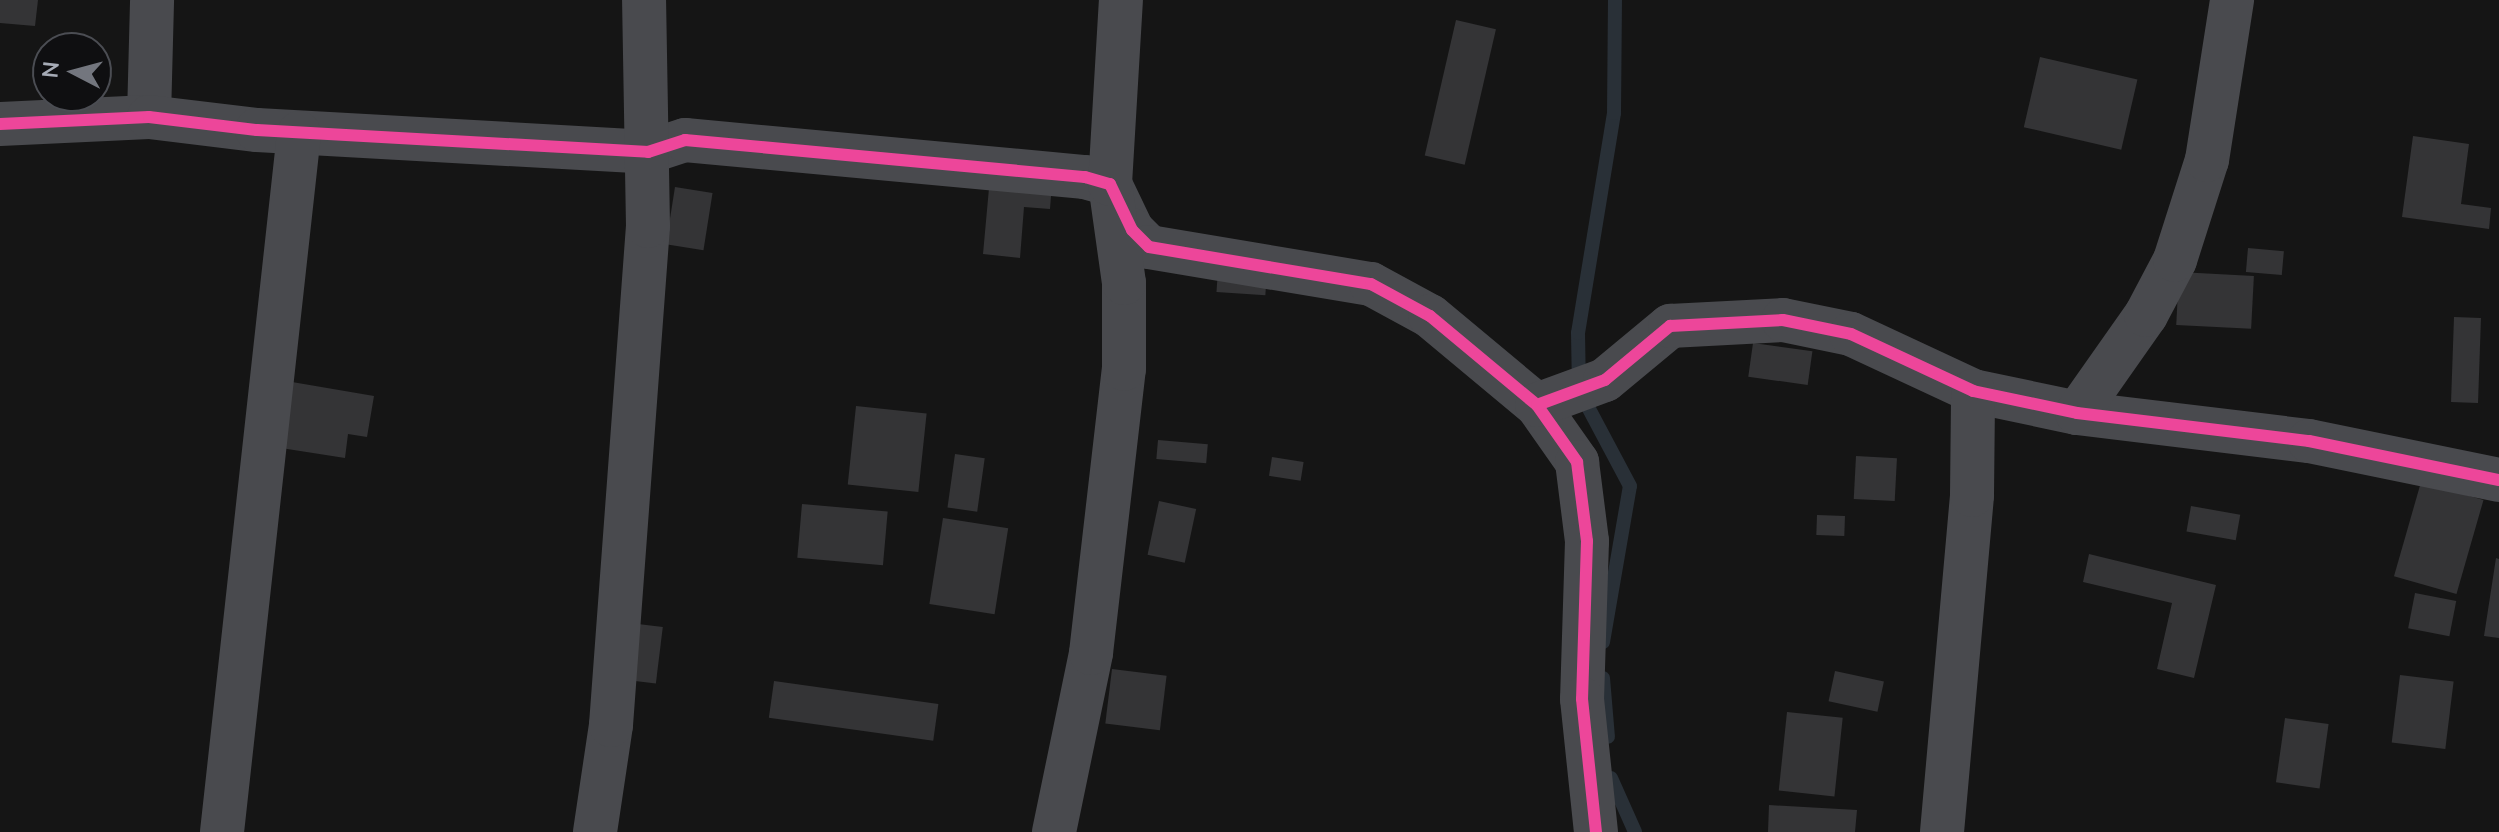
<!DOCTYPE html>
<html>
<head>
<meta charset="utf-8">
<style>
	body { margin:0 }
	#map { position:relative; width:2499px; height:832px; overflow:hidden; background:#151515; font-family:Mulish,sans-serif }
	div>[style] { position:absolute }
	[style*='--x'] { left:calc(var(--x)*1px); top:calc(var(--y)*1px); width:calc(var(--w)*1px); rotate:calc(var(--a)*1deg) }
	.stream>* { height:14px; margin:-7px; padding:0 7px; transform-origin:7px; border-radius:7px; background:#293037 }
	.building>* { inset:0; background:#343436; transform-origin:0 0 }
	.minor>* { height:44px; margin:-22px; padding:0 22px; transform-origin:22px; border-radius:22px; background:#494a4e }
	.cycleway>* { height:12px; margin:-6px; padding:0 6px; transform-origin:6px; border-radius:6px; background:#ed469a }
	span { translate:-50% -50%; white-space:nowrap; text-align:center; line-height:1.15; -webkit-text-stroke:7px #0f0f11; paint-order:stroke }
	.north { position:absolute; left:32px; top:32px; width:80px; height:80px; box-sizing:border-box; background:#0f0f11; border:2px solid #4b4d53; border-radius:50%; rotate:276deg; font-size:22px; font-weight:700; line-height:32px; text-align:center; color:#a6abb6 }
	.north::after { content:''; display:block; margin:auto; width:28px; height:36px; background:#73767e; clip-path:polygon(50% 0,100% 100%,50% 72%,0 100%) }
</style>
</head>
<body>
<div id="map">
	<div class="stream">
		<i style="--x:1603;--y:642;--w:158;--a:-80.2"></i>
		<i style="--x:1630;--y:486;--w:109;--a:-118"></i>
		<i style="--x:1579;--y:390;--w:57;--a:-91"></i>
		<i style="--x:1578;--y:333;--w:223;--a:-80.7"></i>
		<i style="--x:1614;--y:113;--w:113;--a:-89.5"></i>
		<i style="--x:1603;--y:678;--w:59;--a:85.2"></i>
		<i style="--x:1611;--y:778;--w:59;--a:66"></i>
	</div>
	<div class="building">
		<i style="clip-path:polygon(0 0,38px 0,35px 26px,0 23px)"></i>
		<i style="left:1456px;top:20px;width:41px;height:139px;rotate:13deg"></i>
		<i style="left:2040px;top:57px;width:100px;height:72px;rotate:13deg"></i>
		<i style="clip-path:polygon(2413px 136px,2469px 144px,2461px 204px,2491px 208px,2489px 229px,2402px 217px)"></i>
		<i style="clip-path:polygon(990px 177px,1052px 183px,1050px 209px,1024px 207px,1020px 258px,983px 254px)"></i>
		<i style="left:675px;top:187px;width:38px;height:58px;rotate:9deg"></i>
		<i style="left:2248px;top:248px;width:36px;height:24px;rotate:5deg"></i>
		<i style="left:1218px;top:270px;width:49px;height:22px;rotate:4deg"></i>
		<i style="left:2179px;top:272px;width:75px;height:53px;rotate:3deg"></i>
		<i style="left:2454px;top:317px;width:27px;height:85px;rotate:2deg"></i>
		<i style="left:1753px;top:343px;width:60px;height:34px;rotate:8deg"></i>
		<i style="clip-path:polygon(292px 382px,374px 396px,367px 437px,348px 434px,345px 458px,281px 448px)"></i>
		<i style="left:856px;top:406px;width:71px;height:79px;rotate:6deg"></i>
		<i style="left:1158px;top:440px;width:50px;height:19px;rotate:5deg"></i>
		<i style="left:955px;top:454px;width:30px;height:54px;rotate:8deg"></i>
		<i style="left:1856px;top:456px;width:41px;height:43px;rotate:3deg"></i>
		<i style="left:1272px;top:457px;width:32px;height:19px;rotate:9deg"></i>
		<i style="left:2421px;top:482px;width:65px;height:98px;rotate:16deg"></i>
		<i style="left:1159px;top:501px;width:38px;height:55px;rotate:12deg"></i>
		<i style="left:802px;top:504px;width:86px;height:54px;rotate:5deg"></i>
		<i style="left:2191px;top:506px;width:50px;height:26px;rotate:10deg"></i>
		<i style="left:1817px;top:515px;width:28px;height:20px;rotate:2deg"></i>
		<i style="left:943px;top:518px;width:66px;height:87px;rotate:9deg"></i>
		<i style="clip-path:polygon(2089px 554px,2216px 585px,2194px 678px,2157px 669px,2172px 603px,2083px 582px)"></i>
		<i style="clip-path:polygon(2496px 558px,2499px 559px,2499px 638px,2484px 636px)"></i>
		<i style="left:2415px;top:593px;width:42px;height:36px;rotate:11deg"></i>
		<i style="left:638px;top:624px;width:25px;height:57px;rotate:7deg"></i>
		<i style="left:1112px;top:669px;width:55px;height:55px;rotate:7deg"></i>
		<i style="left:1835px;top:671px;width:50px;height:31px;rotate:12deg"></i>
		<i style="left:2400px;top:675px;width:54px;height:68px;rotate:7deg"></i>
		<i style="left:774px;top:681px;width:166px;height:37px;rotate:8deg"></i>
		<i style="left:1787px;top:712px;width:56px;height:79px;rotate:6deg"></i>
		<i style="left:2285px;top:718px;width:44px;height:65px;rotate:8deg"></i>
		<i style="clip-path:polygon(1769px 805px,1857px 810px,1855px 832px,1768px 832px)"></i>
	</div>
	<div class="minor">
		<i style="--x:149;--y:117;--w:117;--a:-88.5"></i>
		<i style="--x:0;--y:124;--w:149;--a:-2.7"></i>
		<i style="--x:149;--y:117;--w:109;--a:6.9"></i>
		<i style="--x:257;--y:130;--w:392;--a:3.2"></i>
		<i style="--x:648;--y:152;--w:39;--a:-18"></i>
		<i style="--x:685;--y:140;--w:402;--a:5.3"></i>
		<i style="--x:1085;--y:177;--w:26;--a:16"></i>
		<i style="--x:1110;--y:184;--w:51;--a:64.4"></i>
		<i style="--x:1132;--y:230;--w:24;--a:45"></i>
		<i style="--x:1149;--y:247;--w:225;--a:9.5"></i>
		<i style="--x:1371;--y:284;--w:67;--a:28.5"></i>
		<i style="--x:1430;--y:316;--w:139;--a:39.8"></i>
		<i style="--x:1537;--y:405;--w:70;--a:54.9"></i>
		<i style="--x:1577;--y:462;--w:80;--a:82.8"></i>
		<i style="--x:1587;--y:541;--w:158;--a:91.8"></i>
		<i style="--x:1582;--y:699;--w:134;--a:84"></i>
		<i style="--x:1537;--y:405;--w:72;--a:-20.2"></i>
		<i style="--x:1605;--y:380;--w:85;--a:-39.7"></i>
		<i style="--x:1670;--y:326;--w:113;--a:-3"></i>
		<i style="--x:1783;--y:320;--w:69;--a:11.6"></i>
		<i style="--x:1851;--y:334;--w:135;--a:25"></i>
		<i style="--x:1973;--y:391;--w:106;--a:11.9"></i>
		<i style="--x:2077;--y:413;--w:234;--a:6.9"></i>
		<i style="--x:2309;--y:441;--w:194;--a:11.6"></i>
		<i style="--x:2077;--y:413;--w:120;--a:-54.9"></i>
		<i style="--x:2146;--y:315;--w:62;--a:-62.2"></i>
		<i style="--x:2175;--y:260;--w:105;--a:-72.3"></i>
		<i style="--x:2207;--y:160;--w:162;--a:-81.1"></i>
		<i style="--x:222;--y:832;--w:703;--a:-83.71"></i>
		<i style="--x:595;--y:832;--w:108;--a:-81.5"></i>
		<i style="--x:611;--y:725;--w:500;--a:-85.76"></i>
		<i style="--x:648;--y:226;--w:226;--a:-91"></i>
		<i style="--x:1054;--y:832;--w:183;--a:-78.3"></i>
		<i style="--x:1091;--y:653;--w:286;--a:-83.4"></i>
		<i style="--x:1124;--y:369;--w:86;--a:-90"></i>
		<i style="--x:1124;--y:283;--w:100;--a:-98"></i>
		<i style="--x:1110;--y:184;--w:184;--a:-86.6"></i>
		<i style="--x:1942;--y:832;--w:338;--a:-84.9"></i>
		<i style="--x:1972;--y:495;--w:104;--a:-89.4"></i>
	</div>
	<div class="cycleway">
		<i style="--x:0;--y:124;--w:149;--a:-2.7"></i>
		<i style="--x:149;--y:117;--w:109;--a:6.9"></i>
		<i style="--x:257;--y:130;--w:392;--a:3.2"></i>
		<i style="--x:648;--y:152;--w:39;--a:-18"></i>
		<i style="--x:685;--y:140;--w:402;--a:5.3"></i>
		<i style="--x:1085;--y:177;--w:26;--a:16"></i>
		<i style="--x:1110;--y:184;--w:51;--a:64.4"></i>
		<i style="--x:1132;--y:230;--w:24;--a:45"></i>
		<i style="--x:1149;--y:247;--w:225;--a:9.5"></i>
		<i style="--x:1371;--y:284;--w:67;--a:28.5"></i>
		<i style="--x:1430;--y:316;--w:139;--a:39.8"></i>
		<i style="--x:1537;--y:405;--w:70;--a:54.9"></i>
		<i style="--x:1577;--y:462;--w:80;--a:82.8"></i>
		<i style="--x:1587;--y:541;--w:158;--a:91.8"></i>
		<i style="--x:1582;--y:699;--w:134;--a:84"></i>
		<i style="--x:1537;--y:405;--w:72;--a:-20.2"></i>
		<i style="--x:1605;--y:380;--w:85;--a:-39.7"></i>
		<i style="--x:1670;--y:326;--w:113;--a:-3"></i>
		<i style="--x:1783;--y:320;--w:69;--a:11.6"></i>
		<i style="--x:1851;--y:334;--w:135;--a:25"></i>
		<i style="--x:1973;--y:391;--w:106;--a:11.9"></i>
		<i style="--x:2077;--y:413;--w:234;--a:6.9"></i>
		<i style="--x:2309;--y:441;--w:194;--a:11.6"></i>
	</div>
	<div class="north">N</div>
</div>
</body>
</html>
